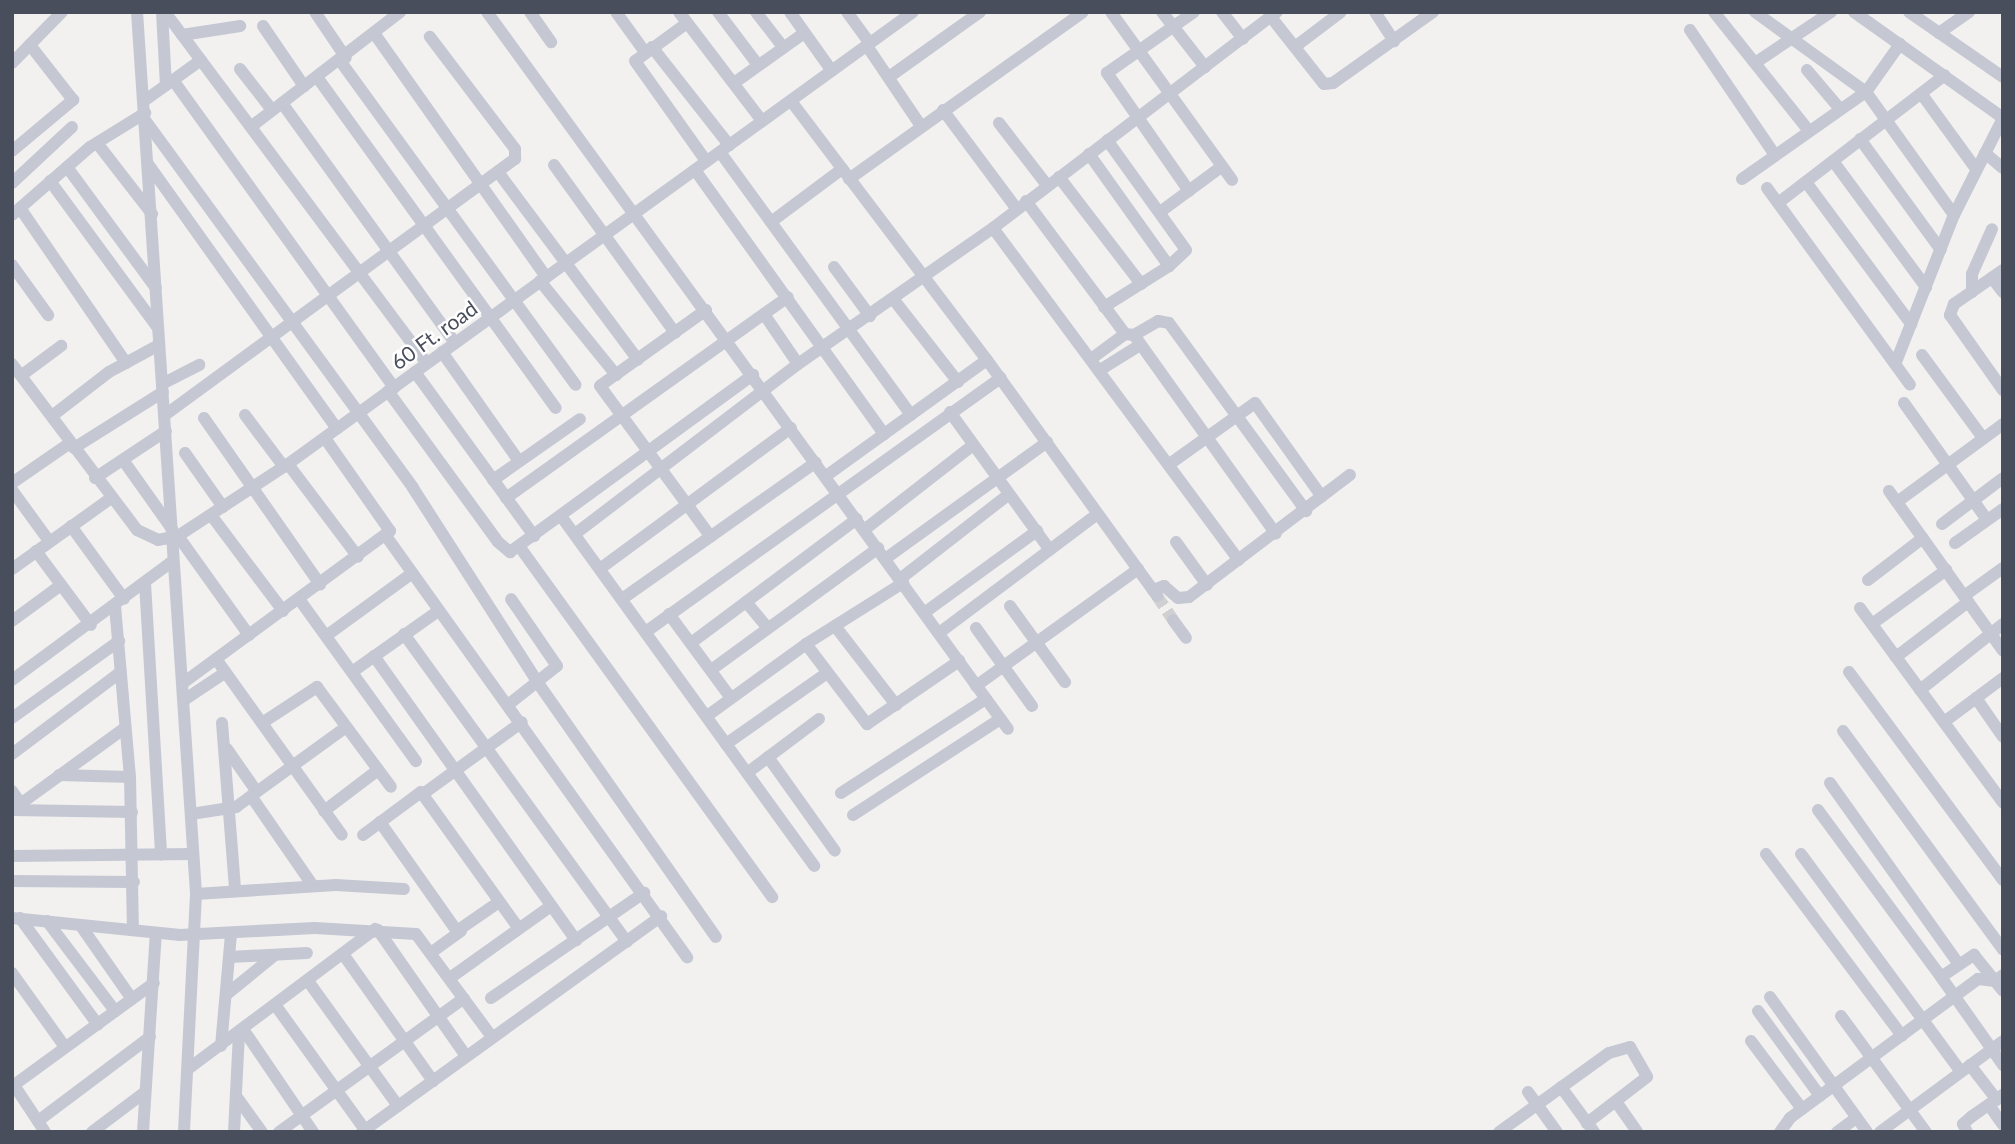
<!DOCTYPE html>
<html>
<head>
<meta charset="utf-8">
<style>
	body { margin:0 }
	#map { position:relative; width:2015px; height:1144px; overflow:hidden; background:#f2f1f0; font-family:Lato,sans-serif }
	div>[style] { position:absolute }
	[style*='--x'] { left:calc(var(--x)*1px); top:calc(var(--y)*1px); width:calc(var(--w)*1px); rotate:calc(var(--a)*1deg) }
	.minor-tunnel>* { height:12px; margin-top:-6px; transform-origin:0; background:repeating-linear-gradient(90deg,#d0d0d2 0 12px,transparent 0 18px) }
	.minor>* { height:12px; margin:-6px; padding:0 6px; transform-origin:6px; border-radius:6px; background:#c5c8d3 }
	span { translate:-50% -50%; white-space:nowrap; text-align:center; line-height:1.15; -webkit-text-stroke:5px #fff; paint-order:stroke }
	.street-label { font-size:21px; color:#494e5c }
	.frame { position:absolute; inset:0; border:14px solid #494e5c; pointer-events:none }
</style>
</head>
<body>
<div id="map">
	<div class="minor-tunnel">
		<i style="--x:1157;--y:596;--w:29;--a:56"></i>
	</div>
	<div class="minor">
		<i style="--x:137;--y:12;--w:884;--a:86.17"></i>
		<i style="--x:196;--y:894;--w:238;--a:92.9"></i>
		<i style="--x:162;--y:12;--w:73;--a:86.9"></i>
		<i style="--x:165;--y:12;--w:438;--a:53.3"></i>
		<i style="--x:315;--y:12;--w:55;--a:56"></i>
		<i style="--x:487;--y:12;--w:886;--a:54"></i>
		<i style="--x:530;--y:12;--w:37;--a:55"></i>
		<i style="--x:616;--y:12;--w:49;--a:54.1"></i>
		<i style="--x:679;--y:12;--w:137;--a:52.7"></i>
		<i style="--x:718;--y:12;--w:66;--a:53"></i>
		<i style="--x:756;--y:12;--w:44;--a:52.4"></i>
		<i style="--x:790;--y:12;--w:72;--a:54.6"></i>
		<i style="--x:847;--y:12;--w:39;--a:54"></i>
		<i style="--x:1111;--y:12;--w:207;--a:54.2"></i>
		<i style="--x:1162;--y:12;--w:70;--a:52"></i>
		<i style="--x:1222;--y:12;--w:34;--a:52"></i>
		<i style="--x:1375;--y:12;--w:35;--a:57"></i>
		<i style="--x:1714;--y:12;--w:152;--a:51.4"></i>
		<i style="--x:1755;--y:12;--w:137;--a:35.8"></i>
		<i style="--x:1866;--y:92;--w:151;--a:54.4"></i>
		<i style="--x:1854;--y:12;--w:183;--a:35.4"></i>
		<i style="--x:1909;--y:12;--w:114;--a:34.7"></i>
		<i style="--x:1271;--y:17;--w:85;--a:51.7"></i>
		<i style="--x:1324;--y:84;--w:9;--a:-6"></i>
		<i style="--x:1333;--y:83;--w:123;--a:-35.4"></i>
		<i style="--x:687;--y:23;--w:64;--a:143.8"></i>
		<i style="--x:635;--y:61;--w:123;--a:54.6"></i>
		<i style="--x:263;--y:26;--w:73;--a:55.7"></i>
		<i style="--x:1690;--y:30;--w:151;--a:55.8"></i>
		<i style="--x:374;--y:33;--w:299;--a:54.8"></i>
		<i style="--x:1939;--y:33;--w:37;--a:-35"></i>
		<i style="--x:182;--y:35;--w:59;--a:-8.8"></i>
		<i style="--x:867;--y:46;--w:97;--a:56"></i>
		<i style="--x:1296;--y:46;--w:56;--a:-37.1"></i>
		<i style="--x:652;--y:47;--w:125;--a:51.8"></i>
		<i style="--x:341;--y:62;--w:399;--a:54"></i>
		<i style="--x:12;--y:63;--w:71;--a:-45.6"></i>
		<i style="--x:1755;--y:63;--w:92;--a:-33.9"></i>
		<i style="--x:240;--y:69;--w:52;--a:52"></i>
		<i style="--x:1807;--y:70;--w:51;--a:49.8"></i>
		<i style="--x:317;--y:77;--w:408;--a:54.2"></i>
		<i style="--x:889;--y:77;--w:112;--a:-35.5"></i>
		<i style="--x:173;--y:80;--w:379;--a:54.3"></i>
		<i style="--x:734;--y:83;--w:86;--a:-35.5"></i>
		<i style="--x:1923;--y:96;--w:90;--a:54"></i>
		<i style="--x:144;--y:101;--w:70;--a:-35.7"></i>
		<i style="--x:791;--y:101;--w:325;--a:52.9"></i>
		<i style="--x:987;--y:360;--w:291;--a:54.2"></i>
		<i style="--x:282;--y:103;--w:296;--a:54.2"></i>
		<i style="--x:943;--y:110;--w:122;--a:53.3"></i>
		<i style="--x:145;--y:120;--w:455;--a:53.9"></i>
		<i style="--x:413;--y:488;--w:232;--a:57.3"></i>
		<i style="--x:538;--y:683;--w:310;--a:55"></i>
		<i style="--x:999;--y:123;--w:78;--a:52.3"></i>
		<i style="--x:252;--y:126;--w:187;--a:-37.6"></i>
		<i style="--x:1860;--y:139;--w:137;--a:53.9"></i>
		<i style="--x:97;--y:143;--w:90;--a:52.2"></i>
		<i style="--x:12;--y:151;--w:80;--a:-39.9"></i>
		<i style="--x:73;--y:100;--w:70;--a:-128"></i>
		<i style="--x:720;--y:152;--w:325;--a:54"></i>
		<i style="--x:1985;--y:153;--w:23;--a:40"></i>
		<i style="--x:1089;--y:154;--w:138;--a:54.5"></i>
		<i style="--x:1833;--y:161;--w:157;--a:53.6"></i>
		<i style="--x:148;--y:164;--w:325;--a:54.5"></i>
		<i style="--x:554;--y:165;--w:207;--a:54.2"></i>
		<i style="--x:67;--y:167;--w:150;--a:53.7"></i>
		<i style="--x:695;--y:170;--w:325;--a:54.4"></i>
		<i style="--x:498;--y:172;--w:234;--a:53.3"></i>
		<i style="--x:1059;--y:177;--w:135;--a:52.5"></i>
		<i style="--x:849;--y:179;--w:287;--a:-35.5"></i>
		<i style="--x:1742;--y:179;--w:151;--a:-35.1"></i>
		<i style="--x:1866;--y:92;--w:59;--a:-54.7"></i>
		<i style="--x:50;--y:181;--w:182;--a:53.7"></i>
		<i style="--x:1806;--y:182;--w:177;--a:53.5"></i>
		<i style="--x:12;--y:183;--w:82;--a:-43"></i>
		<i style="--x:1767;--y:188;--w:243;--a:54"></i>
		<i style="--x:1189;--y:191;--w:144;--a:-124.8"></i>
		<i style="--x:1107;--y:73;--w:106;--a:-35"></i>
		<i style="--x:1026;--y:201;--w:166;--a:53.3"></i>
		<i style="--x:1125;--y:334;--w:9;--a:6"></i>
		<i style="--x:1134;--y:335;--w:28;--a:-30"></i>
		<i style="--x:1158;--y:321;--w:11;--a:10"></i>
		<i style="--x:1169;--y:323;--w:233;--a:53.9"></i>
		<i style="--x:1778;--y:203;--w:210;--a:-37.5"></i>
		<i style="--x:20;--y:208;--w:188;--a:55.6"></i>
		<i style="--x:1160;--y:212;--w:76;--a:-36.4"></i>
		<i style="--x:12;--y:215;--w:103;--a:-41.1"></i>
		<i style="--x:90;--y:147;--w:65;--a:-31.7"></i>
		<i style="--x:771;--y:222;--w:89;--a:-36.7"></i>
		<i style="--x:993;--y:228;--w:413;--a:53.5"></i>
		<i style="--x:12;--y:265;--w:62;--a:54.2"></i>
		<i style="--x:834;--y:267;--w:61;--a:53.7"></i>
		<i style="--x:2003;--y:270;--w:60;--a:145.2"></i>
		<i style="--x:1954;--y:304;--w:12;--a:110"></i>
		<i style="--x:1950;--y:315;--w:92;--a:54.8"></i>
		<i style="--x:1992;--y:278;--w:18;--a:52"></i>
		<i style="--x:540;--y:281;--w:121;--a:51"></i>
		<i style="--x:1972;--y:292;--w:18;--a:-90"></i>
		<i style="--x:1972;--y:274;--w:49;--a:-66"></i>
		<i style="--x:894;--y:300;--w:104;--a:52"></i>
		<i style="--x:1104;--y:307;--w:77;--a:-32.2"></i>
		<i style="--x:1169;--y:266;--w:23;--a:-43"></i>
		<i style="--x:1186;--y:250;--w:135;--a:-125.7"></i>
		<i style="--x:706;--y:310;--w:130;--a:144.4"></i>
		<i style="--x:600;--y:386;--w:187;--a:53.7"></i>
		<i style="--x:764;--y:314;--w:60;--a:55.8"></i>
		<i style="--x:1134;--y:335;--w:244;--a:54.5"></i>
		<i style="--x:442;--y:352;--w:133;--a:54.8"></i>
		<i style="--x:1922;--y:355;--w:103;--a:53.7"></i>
		<i style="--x:1091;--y:359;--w:42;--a:-36.3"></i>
		<i style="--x:1896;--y:362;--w:158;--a:-68.5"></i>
		<i style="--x:1954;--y:215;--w:109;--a:-63.2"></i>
		<i style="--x:12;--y:364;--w:208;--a:53"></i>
		<i style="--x:137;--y:530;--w:23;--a:25"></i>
		<i style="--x:158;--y:540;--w:20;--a:-11"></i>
		<i style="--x:178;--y:536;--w:131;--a:-33.2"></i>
		<i style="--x:288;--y:464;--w:771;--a:-35.87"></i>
		<i style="--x:1100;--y:370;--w:47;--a:-32"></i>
		<i style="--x:415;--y:372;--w:203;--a:54"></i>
		<i style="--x:22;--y:375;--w:49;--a:-36.6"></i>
		<i style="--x:162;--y:384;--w:42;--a:-27.2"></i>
		<i style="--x:388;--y:391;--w:187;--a:53.9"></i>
		<i style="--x:498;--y:542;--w:16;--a:40"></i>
		<i style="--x:510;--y:552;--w:301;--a:-36.1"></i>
		<i style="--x:1904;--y:403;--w:143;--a:54.6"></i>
		<i style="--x:950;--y:412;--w:170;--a:54.1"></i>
		<i style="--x:165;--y:415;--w:434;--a:-36.2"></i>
		<i style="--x:515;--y:159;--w:10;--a:-90"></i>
		<i style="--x:515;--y:149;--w:141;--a:-127.2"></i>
		<i style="--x:245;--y:415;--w:65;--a:53.1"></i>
		<i style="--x:52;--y:416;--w:72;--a:-37.7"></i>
		<i style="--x:109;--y:372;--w:57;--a:-28.4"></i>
		<i style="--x:204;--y:418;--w:203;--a:55.1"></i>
		<i style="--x:74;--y:448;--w:105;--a:-32.2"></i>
		<i style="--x:185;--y:453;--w:66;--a:54.9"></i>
		<i style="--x:123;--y:460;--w:85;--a:54.6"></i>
		<i style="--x:1171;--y:463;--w:103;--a:-35.5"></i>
		<i style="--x:1255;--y:403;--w:115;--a:54.5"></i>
		<i style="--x:288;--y:464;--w:116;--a:53"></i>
		<i style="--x:826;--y:476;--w:198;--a:-35.8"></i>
		<i style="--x:95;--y:478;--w:85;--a:-33.5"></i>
		<i style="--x:493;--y:480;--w:106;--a:-35"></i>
		<i style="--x:12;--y:483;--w:70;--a:-34.6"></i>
		<i style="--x:12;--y:490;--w:63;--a:54"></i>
		<i style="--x:1889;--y:491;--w:196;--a:54.5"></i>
		<i style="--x:506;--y:498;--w:346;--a:-35.5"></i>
		<i style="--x:1897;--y:502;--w:132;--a:-36.3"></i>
		<i style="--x:211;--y:515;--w:120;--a:53.1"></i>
		<i style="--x:561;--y:516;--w:432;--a:54.1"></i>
		<i style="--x:1942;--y:524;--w:76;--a:-37"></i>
		<i style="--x:71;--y:526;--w:90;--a:54"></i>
		<i style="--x:864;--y:530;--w:137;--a:-37.9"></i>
		<i style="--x:575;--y:534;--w:280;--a:-37.3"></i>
		<i style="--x:798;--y:364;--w:238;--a:-34.9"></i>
		<i style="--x:993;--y:228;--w:357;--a:-37.3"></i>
		<i style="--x:178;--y:536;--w:122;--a:54.4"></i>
		<i style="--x:386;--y:536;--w:518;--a:54.44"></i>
		<i style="--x:1176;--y:542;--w:53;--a:54.2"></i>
		<i style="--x:1955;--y:543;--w:59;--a:-35.3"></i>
		<i style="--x:519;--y:546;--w:433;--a:54.2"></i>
		<i style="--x:36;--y:551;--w:92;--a:53.4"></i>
		<i style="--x:885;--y:559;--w:200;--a:-35.8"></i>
		<i style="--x:601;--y:568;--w:236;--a:-36.4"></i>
		<i style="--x:12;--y:569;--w:122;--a:-35.6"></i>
		<i style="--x:900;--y:579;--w:138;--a:-37.9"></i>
		<i style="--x:1868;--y:580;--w:69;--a:-37.4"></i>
		<i style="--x:145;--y:583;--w:272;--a:86.6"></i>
		<i style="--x:1153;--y:590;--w:12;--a:-20"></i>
		<i style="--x:1164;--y:586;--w:18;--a:41"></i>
		<i style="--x:1178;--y:598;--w:11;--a:-5"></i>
		<i style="--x:1189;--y:597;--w:202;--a:-37.2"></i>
		<i style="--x:1964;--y:596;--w:48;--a:-35.7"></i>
		<i style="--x:299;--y:599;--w:200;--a:54.2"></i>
		<i style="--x:622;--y:599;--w:237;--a:-35.2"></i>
		<i style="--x:746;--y:602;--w:34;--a:50"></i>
		<i style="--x:115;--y:606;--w:172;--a:85"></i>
		<i style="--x:130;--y:777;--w:153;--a:88.9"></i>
		<i style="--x:1010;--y:606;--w:94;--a:54.1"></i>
		<i style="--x:1860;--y:608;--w:242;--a:53.7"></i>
		<i style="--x:924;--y:613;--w:140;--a:-36"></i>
		<i style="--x:669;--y:614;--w:104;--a:53.6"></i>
		<i style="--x:1173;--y:620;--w:22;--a:54"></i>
		<i style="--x:12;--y:621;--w:61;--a:-36.3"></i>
		<i style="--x:1872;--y:624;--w:92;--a:-36.1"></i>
		<i style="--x:835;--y:626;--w:100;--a:52.3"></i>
		<i style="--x:976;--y:628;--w:96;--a:54.3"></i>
		<i style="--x:647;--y:631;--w:435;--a:-35.6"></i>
		<i style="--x:939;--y:633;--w:196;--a:-36.9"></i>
		<i style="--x:404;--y:634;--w:380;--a:54.1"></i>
		<i style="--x:326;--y:636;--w:105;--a:-36.1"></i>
		<i style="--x:691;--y:643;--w:207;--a:-36.8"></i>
		<i style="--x:806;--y:644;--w:101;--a:52.7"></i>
		<i style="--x:867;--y:724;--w:112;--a:-34.4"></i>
		<i style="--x:374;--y:656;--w:349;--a:54.6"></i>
		<i style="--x:1896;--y:657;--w:91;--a:-37.4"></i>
		<i style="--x:216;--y:659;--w:216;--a:54.4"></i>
		<i style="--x:711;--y:670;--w:207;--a:-36.1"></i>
		<i style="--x:352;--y:672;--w:105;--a:-35.3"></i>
		<i style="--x:1849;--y:672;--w:259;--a:53.5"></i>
		<i style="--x:12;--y:680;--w:200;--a:-36.5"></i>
		<i style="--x:183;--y:683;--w:257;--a:-36.3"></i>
		<i style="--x:390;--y:531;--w:113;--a:-125"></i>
		<i style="--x:976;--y:686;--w:200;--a:-35.8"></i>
		<i style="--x:1920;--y:690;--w:106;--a:-38.5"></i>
		<i style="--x:1976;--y:698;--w:47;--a:55.3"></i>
		<i style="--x:184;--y:700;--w:50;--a:-33.7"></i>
		<i style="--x:509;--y:704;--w:61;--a:-38.4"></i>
		<i style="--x:557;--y:666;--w:81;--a:-124.5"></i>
		<i style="--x:707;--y:716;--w:122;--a:-36"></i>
		<i style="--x:806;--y:644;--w:115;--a:-32.2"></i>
		<i style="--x:12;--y:718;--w:132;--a:-35.7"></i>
		<i style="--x:1944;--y:722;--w:74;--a:-36.7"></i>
		<i style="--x:222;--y:723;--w:168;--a:85.5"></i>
		<i style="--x:262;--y:723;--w:66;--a:-33.2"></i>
		<i style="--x:317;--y:687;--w:124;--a:53.5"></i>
		<i style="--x:1843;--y:731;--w:271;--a:53.8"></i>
		<i style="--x:726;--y:744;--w:123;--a:-35.1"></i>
		<i style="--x:227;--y:749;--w:52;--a:55.1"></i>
		<i style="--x:12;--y:754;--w:136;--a:-37"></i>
		<i style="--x:768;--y:757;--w:115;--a:54.5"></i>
		<i style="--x:747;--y:773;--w:90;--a:-36.9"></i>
		<i style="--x:59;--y:775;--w:71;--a:1.6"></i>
		<i style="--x:1830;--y:783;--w:221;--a:54.6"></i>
		<i style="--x:12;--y:791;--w:16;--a:55"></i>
		<i style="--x:841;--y:793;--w:173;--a:-33"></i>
		<i style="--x:423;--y:794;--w:122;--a:-36"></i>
		<i style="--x:251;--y:796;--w:109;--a:55.4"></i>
		<i style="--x:12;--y:810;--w:140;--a:-36"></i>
		<i style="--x:13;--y:810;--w:119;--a:1"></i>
		<i style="--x:1818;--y:810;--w:207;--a:53.6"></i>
		<i style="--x:1941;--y:977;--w:40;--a:-34"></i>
		<i style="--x:1974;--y:955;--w:46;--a:51.1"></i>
		<i style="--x:324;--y:811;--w:68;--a:-37.2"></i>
		<i style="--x:191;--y:814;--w:46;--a:-8.8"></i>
		<i style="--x:236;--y:807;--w:136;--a:-36"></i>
		<i style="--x:853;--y:815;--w:176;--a:-33.1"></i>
		<i style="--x:380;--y:822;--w:133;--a:54.8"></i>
		<i style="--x:457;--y:931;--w:51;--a:-34.6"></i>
		<i style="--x:363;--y:835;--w:72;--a:-36.6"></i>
		<i style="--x:421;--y:792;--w:168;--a:54.4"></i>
		<i style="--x:1766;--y:854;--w:227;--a:53.2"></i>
		<i style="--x:1801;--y:854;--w:270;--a:53.7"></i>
		<i style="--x:12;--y:856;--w:181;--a:-0.6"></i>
		<i style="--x:12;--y:881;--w:122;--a:0.5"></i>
		<i style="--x:196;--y:894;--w:140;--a:-3.7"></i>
		<i style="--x:336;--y:885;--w:68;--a:3.4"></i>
		<i style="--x:12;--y:918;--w:169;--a:5.8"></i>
		<i style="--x:180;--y:935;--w:135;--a:-3"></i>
		<i style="--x:315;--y:928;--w:101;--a:3.4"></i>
		<i style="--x:416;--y:934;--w:128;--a:53.6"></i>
		<i style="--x:20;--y:918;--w:132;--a:53.9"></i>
		<i style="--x:47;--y:921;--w:113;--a:52.9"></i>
		<i style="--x:81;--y:926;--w:89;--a:55.1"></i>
		<i style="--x:378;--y:930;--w:154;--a:55.1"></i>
		<i style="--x:432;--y:952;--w:36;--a:-36"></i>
		<i style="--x:343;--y:954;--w:156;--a:54.7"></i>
		<i style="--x:229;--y:957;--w:78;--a:-2.9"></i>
		<i style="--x:12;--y:973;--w:91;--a:54.4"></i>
		<i style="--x:1941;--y:977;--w:108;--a:54.8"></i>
		<i style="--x:450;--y:978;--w:124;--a:-35.5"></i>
		<i style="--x:308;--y:981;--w:154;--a:54.2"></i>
		<i style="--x:227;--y:994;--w:62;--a:-39.1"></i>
		<i style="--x:1770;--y:997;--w:166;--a:54.3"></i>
		<i style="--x:491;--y:998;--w:186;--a:-34.5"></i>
		<i style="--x:276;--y:1006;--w:153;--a:54.3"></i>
		<i style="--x:1758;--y:1011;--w:105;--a:53.9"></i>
		<i style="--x:1841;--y:1016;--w:144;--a:53.8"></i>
		<i style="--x:243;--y:1029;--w:125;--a:55.8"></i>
		<i style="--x:1751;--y:1041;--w:85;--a:53.1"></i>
		<i style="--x:221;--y:1046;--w:113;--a:-84.9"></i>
		<i style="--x:1970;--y:1065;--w:44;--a:52.4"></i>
		<i style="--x:188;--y:1069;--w:234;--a:-36.8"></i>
		<i style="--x:1561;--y:1087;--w:56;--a:53.7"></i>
		<i style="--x:1528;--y:1092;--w:49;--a:54.1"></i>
		<i style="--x:236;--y:1096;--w:44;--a:54.2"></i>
		<i style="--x:1617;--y:1103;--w:35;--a:55"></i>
		<i style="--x:1989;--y:1105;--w:24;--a:55"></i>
		<i style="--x:38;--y:1121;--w:140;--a:-36.9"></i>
		<i style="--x:45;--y:1132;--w:56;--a:-123.4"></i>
		<i style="--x:14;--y:1085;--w:173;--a:-36.1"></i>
		<i style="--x:92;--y:1132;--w:66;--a:-37"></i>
		<i style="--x:143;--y:1132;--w:199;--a:-86.3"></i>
		<i style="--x:234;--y:1132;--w:99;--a:-87.1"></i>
		<i style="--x:279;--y:1132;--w:228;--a:-35.9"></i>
		<i style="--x:362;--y:1132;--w:369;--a:-35.8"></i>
		<i style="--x:1499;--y:1132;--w:135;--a:-35.7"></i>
		<i style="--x:1609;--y:1053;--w:22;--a:-16"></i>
		<i style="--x:1630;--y:1047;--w:34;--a:60"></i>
		<i style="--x:1647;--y:1077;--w:76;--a:142.5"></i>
		<i style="--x:1780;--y:1132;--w:17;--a:-54"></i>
		<i style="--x:1790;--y:1118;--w:234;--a:-36.5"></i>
		<i style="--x:1978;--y:979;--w:17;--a:7"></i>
		<i style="--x:1995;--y:981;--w:10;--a:-37"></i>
		<i style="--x:1837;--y:1132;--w:24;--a:-36"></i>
		<i style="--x:1880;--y:1132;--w:153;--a:-36.5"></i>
		<i style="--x:1967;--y:1132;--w:9;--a:-117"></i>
		<i style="--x:1963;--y:1124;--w:11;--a:-41"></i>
		<i style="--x:1971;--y:1117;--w:39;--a:-35"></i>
	</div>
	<div class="street-label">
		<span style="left:434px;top:335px;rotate:-36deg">60 Ft. road</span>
	</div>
	<div class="frame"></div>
</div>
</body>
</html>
